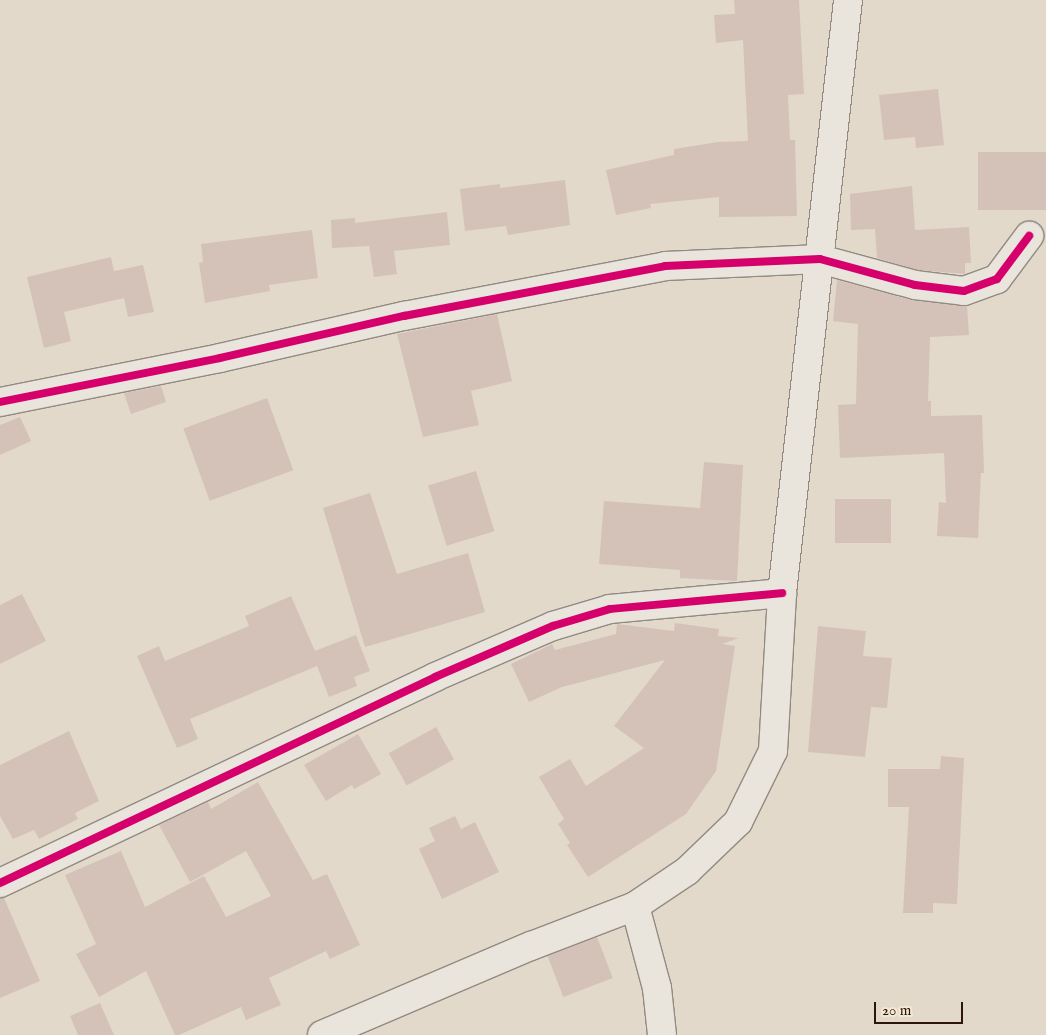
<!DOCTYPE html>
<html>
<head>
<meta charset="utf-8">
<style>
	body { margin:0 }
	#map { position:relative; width:1046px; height:1035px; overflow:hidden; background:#e2d9ca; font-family:"IM FELL English",serif }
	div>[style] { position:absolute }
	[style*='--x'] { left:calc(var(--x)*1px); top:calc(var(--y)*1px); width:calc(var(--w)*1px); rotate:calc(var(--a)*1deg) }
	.building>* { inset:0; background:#d4c2b8; transform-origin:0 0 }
	.roads { filter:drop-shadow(1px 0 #928a80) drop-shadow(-1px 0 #928a80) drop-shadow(0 1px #928a80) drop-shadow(0 -1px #928a80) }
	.minor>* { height:28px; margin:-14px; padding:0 14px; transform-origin:14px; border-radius:14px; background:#e9e4dc }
	.secondary>* { height:28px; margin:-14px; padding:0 14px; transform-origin:14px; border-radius:14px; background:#e9e4dc }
	.cycleway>* { height:8px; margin:-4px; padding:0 4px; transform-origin:4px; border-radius:4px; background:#d6006c }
	span { translate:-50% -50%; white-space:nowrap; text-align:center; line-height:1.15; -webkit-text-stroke:5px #f3e8d6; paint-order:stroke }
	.scale { position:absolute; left:874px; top:1002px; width:89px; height:22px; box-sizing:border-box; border:2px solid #2c1609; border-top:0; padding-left:6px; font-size:15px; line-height:18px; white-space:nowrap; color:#2c1609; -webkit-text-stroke:4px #f3e8d6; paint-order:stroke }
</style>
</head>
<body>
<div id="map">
	<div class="building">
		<i style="clip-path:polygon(734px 0,799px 0,804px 94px,788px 95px,790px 140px,795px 140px,797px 216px,719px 217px,719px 197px,650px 204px,651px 208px,616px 215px,606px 170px,674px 155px,674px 149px,718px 142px,748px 141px,743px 40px,716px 43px,714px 15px,735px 14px)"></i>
		<i style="clip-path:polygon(938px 89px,944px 145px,916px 148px,915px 137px,884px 140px,879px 95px)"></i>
		<i style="left:1046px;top:152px;width:58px;height:68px;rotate:90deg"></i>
		<i style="clip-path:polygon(565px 180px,570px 225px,508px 235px,506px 226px,465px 231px,460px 189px,500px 184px,500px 188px)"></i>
		<i style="clip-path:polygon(912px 186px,915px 230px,969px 227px,971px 263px,965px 263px,965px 274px,918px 270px,877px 258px,875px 229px,851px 230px,850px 194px)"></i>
		<i style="clip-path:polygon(447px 212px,450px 245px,394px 251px,397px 274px,374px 277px,369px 246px,332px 248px,331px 220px,355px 218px,355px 223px)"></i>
		<i style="clip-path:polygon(312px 230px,318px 278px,269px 285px,270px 291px,205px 303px,199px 263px,203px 262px,201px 244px)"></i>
		<i style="clip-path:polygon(111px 257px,114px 271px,143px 265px,154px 312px,128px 317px,124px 298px,64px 312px,71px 341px,44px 348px,27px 277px)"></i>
		<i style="clip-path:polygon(837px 280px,911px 300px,967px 306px,969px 335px,930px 337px,928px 401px,931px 401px,931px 416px,982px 415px,984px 473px,981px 473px,978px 538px,937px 536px,939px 502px,946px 503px,944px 453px,840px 458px,838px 405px,856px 404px,858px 324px,833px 321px)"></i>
		<i style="clip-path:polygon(497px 314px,512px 381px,471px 391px,479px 425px,423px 437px,397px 334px)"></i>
		<i style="clip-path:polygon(161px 386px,166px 402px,131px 414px,124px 393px)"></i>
		<i style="left:267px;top:398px;width:77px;height:89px;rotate:70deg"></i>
		<i style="clip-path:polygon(20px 417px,31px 441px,0 455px,0 425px)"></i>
		<i style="clip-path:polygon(704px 462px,743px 465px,737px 581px,680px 578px,680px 570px,599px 564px,604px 501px,700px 508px)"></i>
		<i style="left:476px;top:471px;width:63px;height:50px;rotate:73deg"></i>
		<i style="clip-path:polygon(370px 493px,397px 574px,468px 553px,485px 612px,365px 647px,323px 508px)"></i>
		<i style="left:891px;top:499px;width:44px;height:56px;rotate:90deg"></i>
		<i style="clip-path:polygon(22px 594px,46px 641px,0 664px,0 605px)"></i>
		<i style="clip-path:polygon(291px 596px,315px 651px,356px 635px,370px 671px,354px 677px,357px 686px,329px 697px,317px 666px,190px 719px,198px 739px,177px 748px,137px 656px,159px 646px,165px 661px,249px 626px,245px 616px)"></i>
		<i style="clip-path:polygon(675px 623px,719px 629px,718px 636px,739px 638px,722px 644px,735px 646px,716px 771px,686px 814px,588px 877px,567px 845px,570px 843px,558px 824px,564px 819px,539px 777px,570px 759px,586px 786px,644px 748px,614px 726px,665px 660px,562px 687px,529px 702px,511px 664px,552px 644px,555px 650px,616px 634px,617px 624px,674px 631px)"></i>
		<i style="clip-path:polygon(818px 626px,866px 631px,863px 656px,892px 658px,887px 708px,871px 707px,865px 757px,808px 752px)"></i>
		<i style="left:436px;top:727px;width:37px;height:54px;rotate:61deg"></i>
		<i style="clip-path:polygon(69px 731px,99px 801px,75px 813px,78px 819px,39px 839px,34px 830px,13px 839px,0 816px,0 765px)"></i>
		<i style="clip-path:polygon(358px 734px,381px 774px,354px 789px,352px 785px,326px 801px,304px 765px)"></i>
		<i style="clip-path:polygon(941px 756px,964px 758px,957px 904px,933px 903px,933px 913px,903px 913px,909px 807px,888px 807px,888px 769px,940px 769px)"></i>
		<i style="clip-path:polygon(258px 782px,313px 880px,327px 874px,360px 945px,330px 959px,326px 951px,269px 978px,281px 1005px,246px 1020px,241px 1007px,179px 1035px,175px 1035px,146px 971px,99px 997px,76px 954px,96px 944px,65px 875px,121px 851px,145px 907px,204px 876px,226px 917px,271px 896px,246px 851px,190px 882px,159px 825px,208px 802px,211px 809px)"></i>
		<i style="clip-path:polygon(455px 816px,461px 829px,475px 822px,499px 872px,442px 899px,419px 849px,435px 841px,429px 828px)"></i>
		<i style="clip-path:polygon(0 898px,4px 898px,40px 981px,0 998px)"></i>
		<i style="left:597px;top:937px;width:44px;height:53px;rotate:69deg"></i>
		<i style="clip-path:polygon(100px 1003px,114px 1035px,78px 1035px,70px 1016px)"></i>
	</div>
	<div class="roads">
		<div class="minor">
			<i style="--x:0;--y:402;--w:224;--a:-11.3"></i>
			<i style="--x:220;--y:358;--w:189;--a:-12.9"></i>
			<i style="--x:404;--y:316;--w:266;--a:-10.8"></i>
			<i style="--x:665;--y:266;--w:155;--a:-2.6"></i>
			<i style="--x:820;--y:259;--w:98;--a:15.3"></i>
			<i style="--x:915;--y:285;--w:49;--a:7"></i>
			<i style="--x:964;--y:291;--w:35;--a:-20"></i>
			<i style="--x:997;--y:279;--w:54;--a:-53.3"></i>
			<i style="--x:0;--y:883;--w:481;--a:-25.3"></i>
			<i style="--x:435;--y:677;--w:129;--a:-23.4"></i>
			<i style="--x:553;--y:626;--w:59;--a:-16.6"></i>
			<i style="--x:610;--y:609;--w:173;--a:-5.3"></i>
			<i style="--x:635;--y:906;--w:85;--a:75"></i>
			<i style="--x:657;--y:988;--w:47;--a:83.9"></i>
		</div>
		<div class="secondary">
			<i style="--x:322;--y:1035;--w:227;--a:-23.1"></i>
			<i style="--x:531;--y:946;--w:111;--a:-21"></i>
			<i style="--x:635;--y:906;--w:63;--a:-33.9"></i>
			<i style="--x:687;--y:871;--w:71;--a:-43.9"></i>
			<i style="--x:738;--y:822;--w:79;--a:-63.8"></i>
			<i style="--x:773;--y:751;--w:158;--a:-86.7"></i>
			<i style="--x:782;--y:593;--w:597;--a:-83.65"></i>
		</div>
	</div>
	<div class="cycleway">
		<i style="--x:0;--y:402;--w:224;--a:-11.3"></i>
		<i style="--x:220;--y:358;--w:189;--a:-12.9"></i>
		<i style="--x:404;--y:316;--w:266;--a:-10.8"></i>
		<i style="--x:665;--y:266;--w:155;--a:-2.6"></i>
		<i style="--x:820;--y:259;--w:98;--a:15.3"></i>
		<i style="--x:915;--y:285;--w:49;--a:7"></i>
		<i style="--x:964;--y:291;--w:35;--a:-20"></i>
		<i style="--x:997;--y:279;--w:54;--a:-53.3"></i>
		<i style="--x:0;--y:883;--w:481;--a:-25.3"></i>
		<i style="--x:435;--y:677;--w:129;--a:-23.4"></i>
		<i style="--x:553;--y:626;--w:59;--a:-16.6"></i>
		<i style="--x:610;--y:609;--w:173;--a:-5.3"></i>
	</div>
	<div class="scale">20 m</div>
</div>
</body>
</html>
